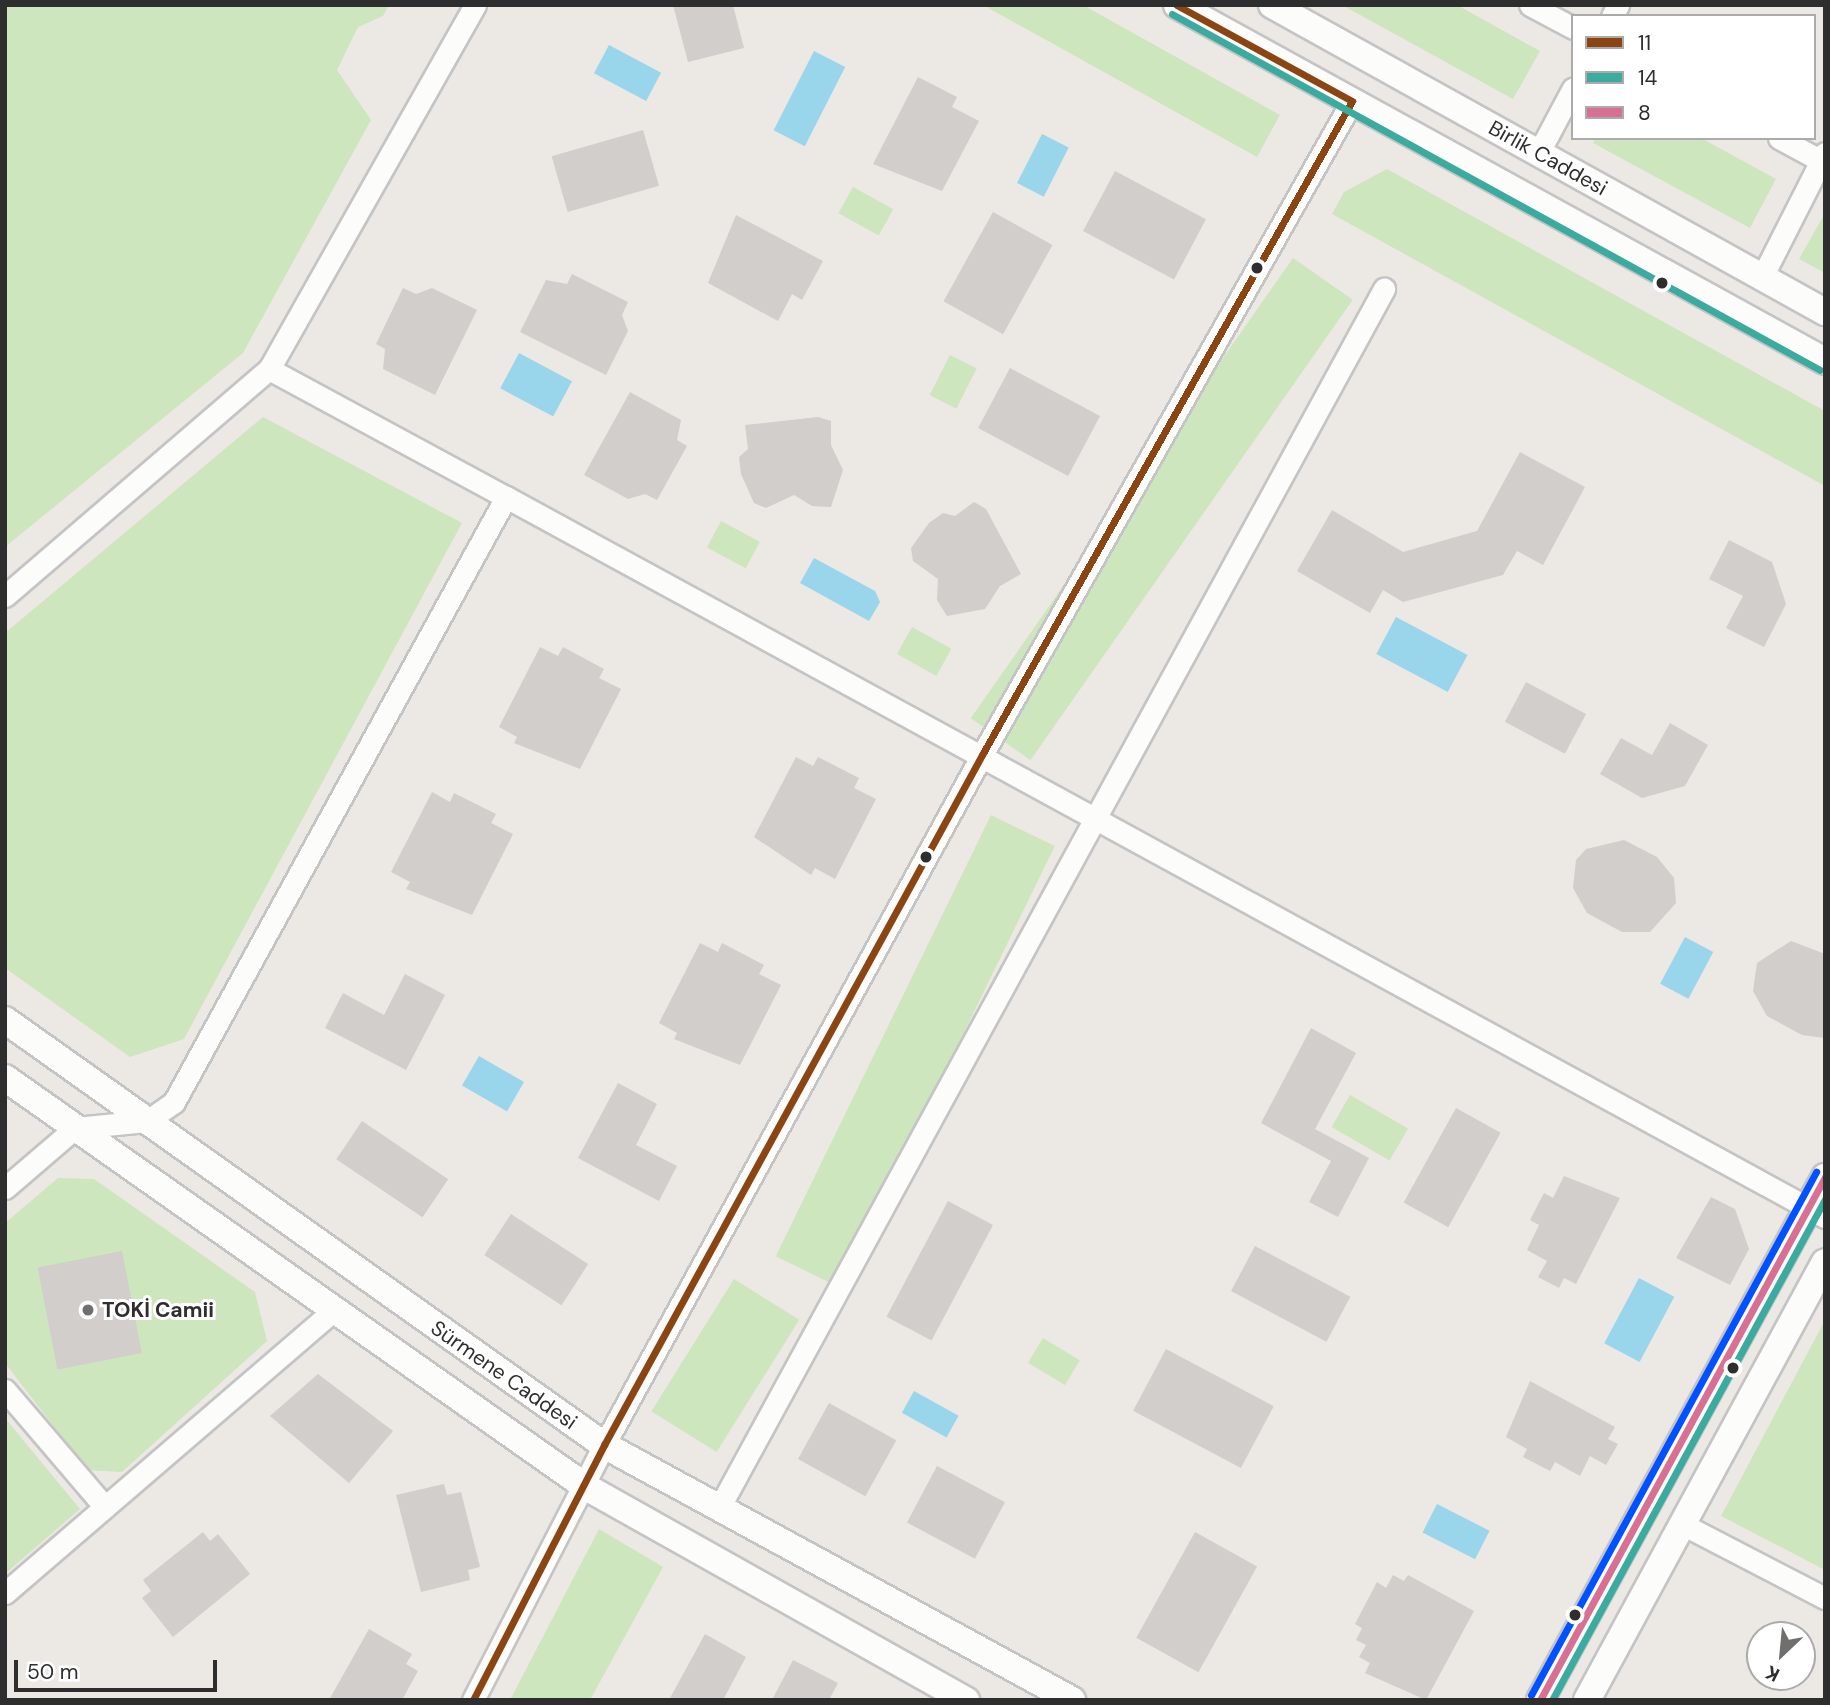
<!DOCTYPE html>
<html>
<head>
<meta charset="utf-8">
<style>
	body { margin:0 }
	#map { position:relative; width:1830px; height:1705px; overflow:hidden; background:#ece8e4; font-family:"DM Sans",sans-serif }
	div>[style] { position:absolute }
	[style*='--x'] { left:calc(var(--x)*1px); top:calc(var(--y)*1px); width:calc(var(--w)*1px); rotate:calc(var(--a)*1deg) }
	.green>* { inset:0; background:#cee6be; transform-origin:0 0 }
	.water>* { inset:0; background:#99d6ec; transform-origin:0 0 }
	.building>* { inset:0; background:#d1cecb; transform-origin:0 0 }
	.roads { filter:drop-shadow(2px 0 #c5c4c5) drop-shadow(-2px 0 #c5c4c5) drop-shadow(0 2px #c5c4c5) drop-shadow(0 -2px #c5c4c5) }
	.minor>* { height:21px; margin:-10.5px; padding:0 10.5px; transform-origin:10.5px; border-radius:10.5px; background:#fcfcfb }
	.tertiary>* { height:26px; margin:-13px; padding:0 13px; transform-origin:13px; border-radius:13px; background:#fcfcfb }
	.bus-1>* { height:7px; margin:-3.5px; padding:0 3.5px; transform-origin:3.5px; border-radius:3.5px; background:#8b4513 }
	.bus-2>* { height:7px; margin:-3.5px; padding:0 3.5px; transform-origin:3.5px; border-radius:3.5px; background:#3bab9f }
	.bus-3>* { height:7px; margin:-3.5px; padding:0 3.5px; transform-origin:3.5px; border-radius:3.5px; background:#d87093 }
	.bus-4>* { height:7px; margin:-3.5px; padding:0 3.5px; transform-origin:3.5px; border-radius:3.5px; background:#0051ff }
	.dots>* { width:19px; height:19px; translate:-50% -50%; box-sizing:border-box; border:4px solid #fff; border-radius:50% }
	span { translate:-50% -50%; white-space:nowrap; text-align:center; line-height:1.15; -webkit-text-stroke:6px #fff; paint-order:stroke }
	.street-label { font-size:21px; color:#2e2e2e }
	.poi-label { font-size:21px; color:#2e2e2e; font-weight:700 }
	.left { translate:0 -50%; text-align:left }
	.frame { position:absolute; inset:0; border:7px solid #2e2e2e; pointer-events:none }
	.legend { position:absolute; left:1571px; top:14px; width:245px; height:126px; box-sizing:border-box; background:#fff; border:2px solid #ababab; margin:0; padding:9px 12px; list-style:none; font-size:21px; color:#2e2e2e }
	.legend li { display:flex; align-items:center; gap:14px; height:35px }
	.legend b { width:35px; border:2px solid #ababab }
	.north { position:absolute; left:1746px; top:1621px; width:70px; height:70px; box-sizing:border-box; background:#fff; border:2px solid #ababab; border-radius:50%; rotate:206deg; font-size:19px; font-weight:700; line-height:28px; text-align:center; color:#2e2e2e }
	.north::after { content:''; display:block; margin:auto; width:24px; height:32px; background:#706f6e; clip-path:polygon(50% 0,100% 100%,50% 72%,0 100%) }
	.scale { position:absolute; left:14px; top:1660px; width:203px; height:32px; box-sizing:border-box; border:4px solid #2e2e2e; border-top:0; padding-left:9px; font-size:21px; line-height:24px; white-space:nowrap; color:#2e2e2e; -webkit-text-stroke:5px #fff; paint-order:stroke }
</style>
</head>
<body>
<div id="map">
	<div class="green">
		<i style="clip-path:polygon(5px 5px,389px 5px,383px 16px,358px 27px,337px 70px,371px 120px,243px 353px,5px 547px)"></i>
		<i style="clip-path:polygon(983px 5px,1083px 5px,1280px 115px,1257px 157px)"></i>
		<i style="clip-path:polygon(1342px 5px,1457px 5px,1540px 51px,1513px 99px)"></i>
		<i style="clip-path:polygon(1595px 138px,1701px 138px,1776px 179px,1750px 228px,1593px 143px)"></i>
		<i style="clip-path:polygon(1387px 169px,1825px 411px,1825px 486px,1332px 214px,1344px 192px)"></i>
		<i style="left:853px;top:187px;width:46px;height:30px;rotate:29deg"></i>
		<i style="clip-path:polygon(1825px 213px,1825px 273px,1799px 259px)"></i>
		<i style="left:1293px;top:258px;width:73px;height:562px;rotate:35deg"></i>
		<i style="left:950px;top:355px;width:30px;height:45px;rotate:27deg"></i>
		<i style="clip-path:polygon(263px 417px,462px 523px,184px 1039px,130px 1057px,5px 968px,5px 633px)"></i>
		<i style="left:721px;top:521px;width:44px;height:30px;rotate:28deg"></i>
		<i style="left:912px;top:627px;width:45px;height:31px;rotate:29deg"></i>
		<i style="left:991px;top:815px;width:71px;height:491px;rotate:26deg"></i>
		<i style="left:1350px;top:1095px;width:67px;height:37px;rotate:30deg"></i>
		<i style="clip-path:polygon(58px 1178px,94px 1179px,255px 1292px,267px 1341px,122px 1472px,87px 1470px,5px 1363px,5px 1223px)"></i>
		<i style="left:734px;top:1279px;width:77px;height:156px;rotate:32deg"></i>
		<i style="clip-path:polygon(1825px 1320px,1825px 1570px,1721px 1516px)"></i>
		<i style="left:1043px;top:1338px;width:43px;height:29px;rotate:31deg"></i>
		<i style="clip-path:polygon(5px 1418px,80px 1509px,5px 1574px)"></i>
		<i style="clip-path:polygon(599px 1529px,663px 1567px,590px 1700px,510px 1700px)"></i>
	</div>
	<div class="water">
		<i style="left:609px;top:45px;width:59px;height:32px;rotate:28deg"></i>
		<i style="left:814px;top:51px;width:35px;height:89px;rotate:27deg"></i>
		<i style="left:1042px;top:134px;width:30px;height:55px;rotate:27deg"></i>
		<i style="left:519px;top:353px;width:60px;height:40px;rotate:28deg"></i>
		<i style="clip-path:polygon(814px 558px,875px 591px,880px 602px,869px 621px,800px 583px)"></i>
		<i style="left:1396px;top:617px;width:81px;height:42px;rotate:28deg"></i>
		<i style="left:1685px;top:937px;width:32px;height:53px;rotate:28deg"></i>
		<i style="left:479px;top:1056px;width:52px;height:34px;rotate:30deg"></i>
		<i style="left:1639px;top:1278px;width:40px;height:74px;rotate:28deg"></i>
		<i style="left:914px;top:1391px;width:51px;height:25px;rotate:29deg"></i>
		<i style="left:1437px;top:1504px;width:59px;height:32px;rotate:27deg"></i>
	</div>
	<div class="building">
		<i style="clip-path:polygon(673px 5px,733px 5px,744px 48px,688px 62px)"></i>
		<i style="clip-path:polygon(918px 77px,957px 97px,952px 107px,979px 121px,942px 191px,873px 164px)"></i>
		<i style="left:643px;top:130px;width:58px;height:95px;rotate:74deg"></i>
		<i style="left:1115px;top:171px;width:103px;height:68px;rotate:28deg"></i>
		<i style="left:993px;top:212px;width:68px;height:102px;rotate:29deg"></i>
		<i style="clip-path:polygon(736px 215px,823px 261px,802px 300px,792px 294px,778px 321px,708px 283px)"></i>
		<i style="clip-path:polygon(572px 274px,628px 302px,622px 315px,628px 331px,606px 375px,520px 332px,546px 280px,567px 284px)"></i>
		<i style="clip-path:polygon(403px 288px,416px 294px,432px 288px,477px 310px,435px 395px,383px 369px,385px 349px,376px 344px)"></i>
		<i style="left:1010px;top:368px;width:102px;height:68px;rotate:28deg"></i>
		<i style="clip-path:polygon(630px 392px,681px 420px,677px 440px,687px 446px,657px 500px,645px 494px,628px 499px,584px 475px)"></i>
		<i style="clip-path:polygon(818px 417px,831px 421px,831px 445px,843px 470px,831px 507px,812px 506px,794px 495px,766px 508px,754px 503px,741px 474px,739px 457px,748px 449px,745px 425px)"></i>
		<i style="clip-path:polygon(1520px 452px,1585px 487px,1543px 565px,1517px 551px,1503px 575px,1403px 602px,1383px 590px,1370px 613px,1297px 571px,1332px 510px,1403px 552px,1477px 531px)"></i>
		<i style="clip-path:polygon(974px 502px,986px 509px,1021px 574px,1000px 586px,985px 609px,947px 616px,937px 600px,938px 579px,913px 561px,911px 548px,929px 523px,943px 513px,955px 516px)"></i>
		<i style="clip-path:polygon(1729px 540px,1772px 562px,1786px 604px,1764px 647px,1726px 628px,1743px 596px,1709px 579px)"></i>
		<i style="clip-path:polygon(540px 647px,558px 656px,563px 647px,604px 669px,599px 678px,621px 689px,580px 769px,514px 743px,517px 737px,499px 727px)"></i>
		<i style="left:1526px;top:682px;width:68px;height:45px;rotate:28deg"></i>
		<i style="clip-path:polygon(1670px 723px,1708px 745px,1685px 786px,1642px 798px,1600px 774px,1621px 738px,1652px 755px)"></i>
		<i style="clip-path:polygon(796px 757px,813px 766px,818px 757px,859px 778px,854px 788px,876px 799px,835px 879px,815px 868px,811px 875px,754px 837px)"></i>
		<i style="clip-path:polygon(432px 792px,450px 802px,454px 793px,496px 814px,491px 823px,513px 834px,472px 915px,406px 889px,410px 882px,391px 872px)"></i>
		<i style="clip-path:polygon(1624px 840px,1657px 857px,1674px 878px,1676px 903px,1650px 932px,1622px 932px,1587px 913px,1573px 888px,1576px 860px,1586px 849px)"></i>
		<i style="clip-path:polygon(1791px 941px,1825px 954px,1825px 1038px,1802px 1035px,1767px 1016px,1753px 991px,1757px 963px)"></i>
		<i style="clip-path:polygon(700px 943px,718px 952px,722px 943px,764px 965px,759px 974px,781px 985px,740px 1065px,674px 1039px,677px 1033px,659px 1023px)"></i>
		<i style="clip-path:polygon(405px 974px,445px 995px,406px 1070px,325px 1028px,343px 993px,384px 1015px)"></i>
		<i style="clip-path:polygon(1311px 1028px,1356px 1053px,1315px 1129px,1369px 1158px,1338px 1217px,1309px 1202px,1331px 1161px,1261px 1123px)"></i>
		<i style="clip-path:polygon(618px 1083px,657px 1104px,636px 1145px,677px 1166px,659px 1201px,578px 1158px)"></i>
		<i style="left:1456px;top:1108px;width:51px;height:108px;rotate:29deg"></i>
		<i style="left:362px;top:1121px;width:104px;height:46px;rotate:34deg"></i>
		<i style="clip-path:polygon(1564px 1176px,1620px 1198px,1576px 1284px,1564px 1278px,1559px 1288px,1538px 1277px,1547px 1261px,1527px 1250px,1539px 1225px,1530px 1220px,1544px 1193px,1553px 1198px)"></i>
		<i style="clip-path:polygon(1711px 1197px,1735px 1209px,1749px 1249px,1730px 1285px,1676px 1258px)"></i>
		<i style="left:948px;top:1201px;width:51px;height:131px;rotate:28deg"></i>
		<i style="left:511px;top:1214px;width:92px;height:49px;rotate:33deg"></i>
		<i style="left:1255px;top:1246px;width:108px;height:51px;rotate:28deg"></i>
		<i style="left:122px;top:1251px;width:104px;height:86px;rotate:79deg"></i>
		<i style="left:1166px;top:1349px;width:122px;height:70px;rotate:28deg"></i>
		<i style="clip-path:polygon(318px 1374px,393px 1431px,349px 1483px,270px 1416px)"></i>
		<i style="clip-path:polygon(1530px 1381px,1615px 1427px,1608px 1439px,1618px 1444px,1606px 1465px,1590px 1456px,1580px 1476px,1555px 1462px,1550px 1471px,1523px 1457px,1527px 1449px,1506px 1437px)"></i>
		<i style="left:829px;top:1403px;width:77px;height:64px;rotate:29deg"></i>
		<i style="left:937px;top:1466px;width:77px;height:64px;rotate:28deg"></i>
		<i style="clip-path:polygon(444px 1484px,447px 1495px,461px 1492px,480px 1567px,468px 1570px,470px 1580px,421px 1592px,396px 1495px)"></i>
		<i style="clip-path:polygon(203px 1532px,210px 1541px,218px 1534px,250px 1574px,173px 1637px,142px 1598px,151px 1591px,143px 1580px)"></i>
		<i style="left:1195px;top:1532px;width:71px;height:121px;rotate:29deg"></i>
		<i style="clip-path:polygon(1393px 1575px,1404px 1581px,1408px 1575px,1474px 1611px,1426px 1700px,1365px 1673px,1370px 1663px,1359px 1657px,1366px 1645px,1356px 1640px,1362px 1628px,1355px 1624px,1377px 1582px,1386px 1588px)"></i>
		<i style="clip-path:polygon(369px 1629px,412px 1654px,406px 1664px,418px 1671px,402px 1700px,329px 1700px)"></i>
		<i style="clip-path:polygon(705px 1634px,746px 1657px,723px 1700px,669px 1700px)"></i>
		<i style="clip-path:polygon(793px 1660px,838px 1683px,829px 1700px,772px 1700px)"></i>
	</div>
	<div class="roads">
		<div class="minor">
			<i style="--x:475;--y:5;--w:418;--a:119.5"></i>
			<i style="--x:269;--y:369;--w:269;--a:28.4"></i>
			<i style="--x:1530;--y:5;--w:49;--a:28.1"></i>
			<i style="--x:1612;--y:16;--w:13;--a:-61"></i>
			<i style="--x:1779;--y:138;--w:52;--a:28.5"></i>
			<i style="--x:1539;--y:152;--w:72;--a:-62"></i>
			<i style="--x:1762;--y:277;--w:139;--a:-63.1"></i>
			<i style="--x:5;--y:596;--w:348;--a:-40.7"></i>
			<i style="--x:5;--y:1188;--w:92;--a:-40.6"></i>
			<i style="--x:75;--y:1128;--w:72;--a:-5.6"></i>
			<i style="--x:147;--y:1121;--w:33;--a:-35"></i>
			<i style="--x:174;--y:1102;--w:690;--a:-61.24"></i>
			<i style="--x:506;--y:497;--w:1503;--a:28.63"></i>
			<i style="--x:5;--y:1390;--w:154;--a:49.5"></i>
			<i style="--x:719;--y:1508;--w:1389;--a:-61.39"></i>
			<i style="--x:1682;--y:1524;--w:161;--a:27.4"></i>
			<i style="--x:5;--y:1593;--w:434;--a:-40.7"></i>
			<i style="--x:473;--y:1700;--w:287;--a:-62.8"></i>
			<i style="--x:604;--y:1445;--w:789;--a:-61.29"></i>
			<i style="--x:983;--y:753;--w:749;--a:-60.49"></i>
		</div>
		<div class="tertiary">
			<i style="--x:1177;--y:5;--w:739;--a:28.78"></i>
			<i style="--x:1272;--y:5;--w:633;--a:29.04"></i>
			<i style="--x:5;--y:1020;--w:734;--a:35.36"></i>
			<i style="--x:604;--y:1445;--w:533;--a:28.58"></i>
			<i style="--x:5;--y:1078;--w:711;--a:35.14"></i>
			<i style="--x:586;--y:1487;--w:436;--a:29.3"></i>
			<i style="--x:1540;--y:1700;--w:596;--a:-61.41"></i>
			<i style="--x:1587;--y:1700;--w:498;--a:-61.5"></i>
		</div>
	</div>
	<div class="bus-1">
		<i style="--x:473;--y:1700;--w:287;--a:-62.8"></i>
		<i style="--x:604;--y:1445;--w:789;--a:-61.29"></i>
		<i style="--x:983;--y:753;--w:749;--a:-60.49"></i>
		<i style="--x:1352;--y:101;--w:200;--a:-151.3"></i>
	</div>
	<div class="bus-2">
		<i style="--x:1172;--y:14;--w:739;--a:28.78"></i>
		<i style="--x:1552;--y:1700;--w:571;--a:-61.41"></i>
	</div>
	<div class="bus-3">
		<i style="--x:1540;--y:1700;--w:596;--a:-61.41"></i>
	</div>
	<div class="bus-4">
		<i style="--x:1531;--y:1695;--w:596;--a:-61.41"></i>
	</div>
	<div class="dots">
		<i style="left:1257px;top:268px;background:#2e2e2e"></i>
		<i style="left:1662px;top:283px;background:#2e2e2e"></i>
		<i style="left:926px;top:857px;background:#2e2e2e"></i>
		<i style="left:88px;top:1310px;background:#706f6e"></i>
		<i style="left:1733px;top:1368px;background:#2e2e2e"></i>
		<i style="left:1575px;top:1615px;background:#2e2e2e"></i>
	</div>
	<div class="street-label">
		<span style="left:1548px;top:158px;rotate:29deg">Birlik Caddesi</span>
		<span style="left:504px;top:1375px;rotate:35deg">Sürmene Caddesi</span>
	</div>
	<div class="poi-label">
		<span class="left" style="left:102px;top:1310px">TOKİ Camii</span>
	</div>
	<div class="frame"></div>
	<ul class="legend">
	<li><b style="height:9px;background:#8b4513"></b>11</li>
	<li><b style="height:9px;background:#3bab9f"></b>14</li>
	<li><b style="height:9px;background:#d87093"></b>8</li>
	</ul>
	<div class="north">K</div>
	<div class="scale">50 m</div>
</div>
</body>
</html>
